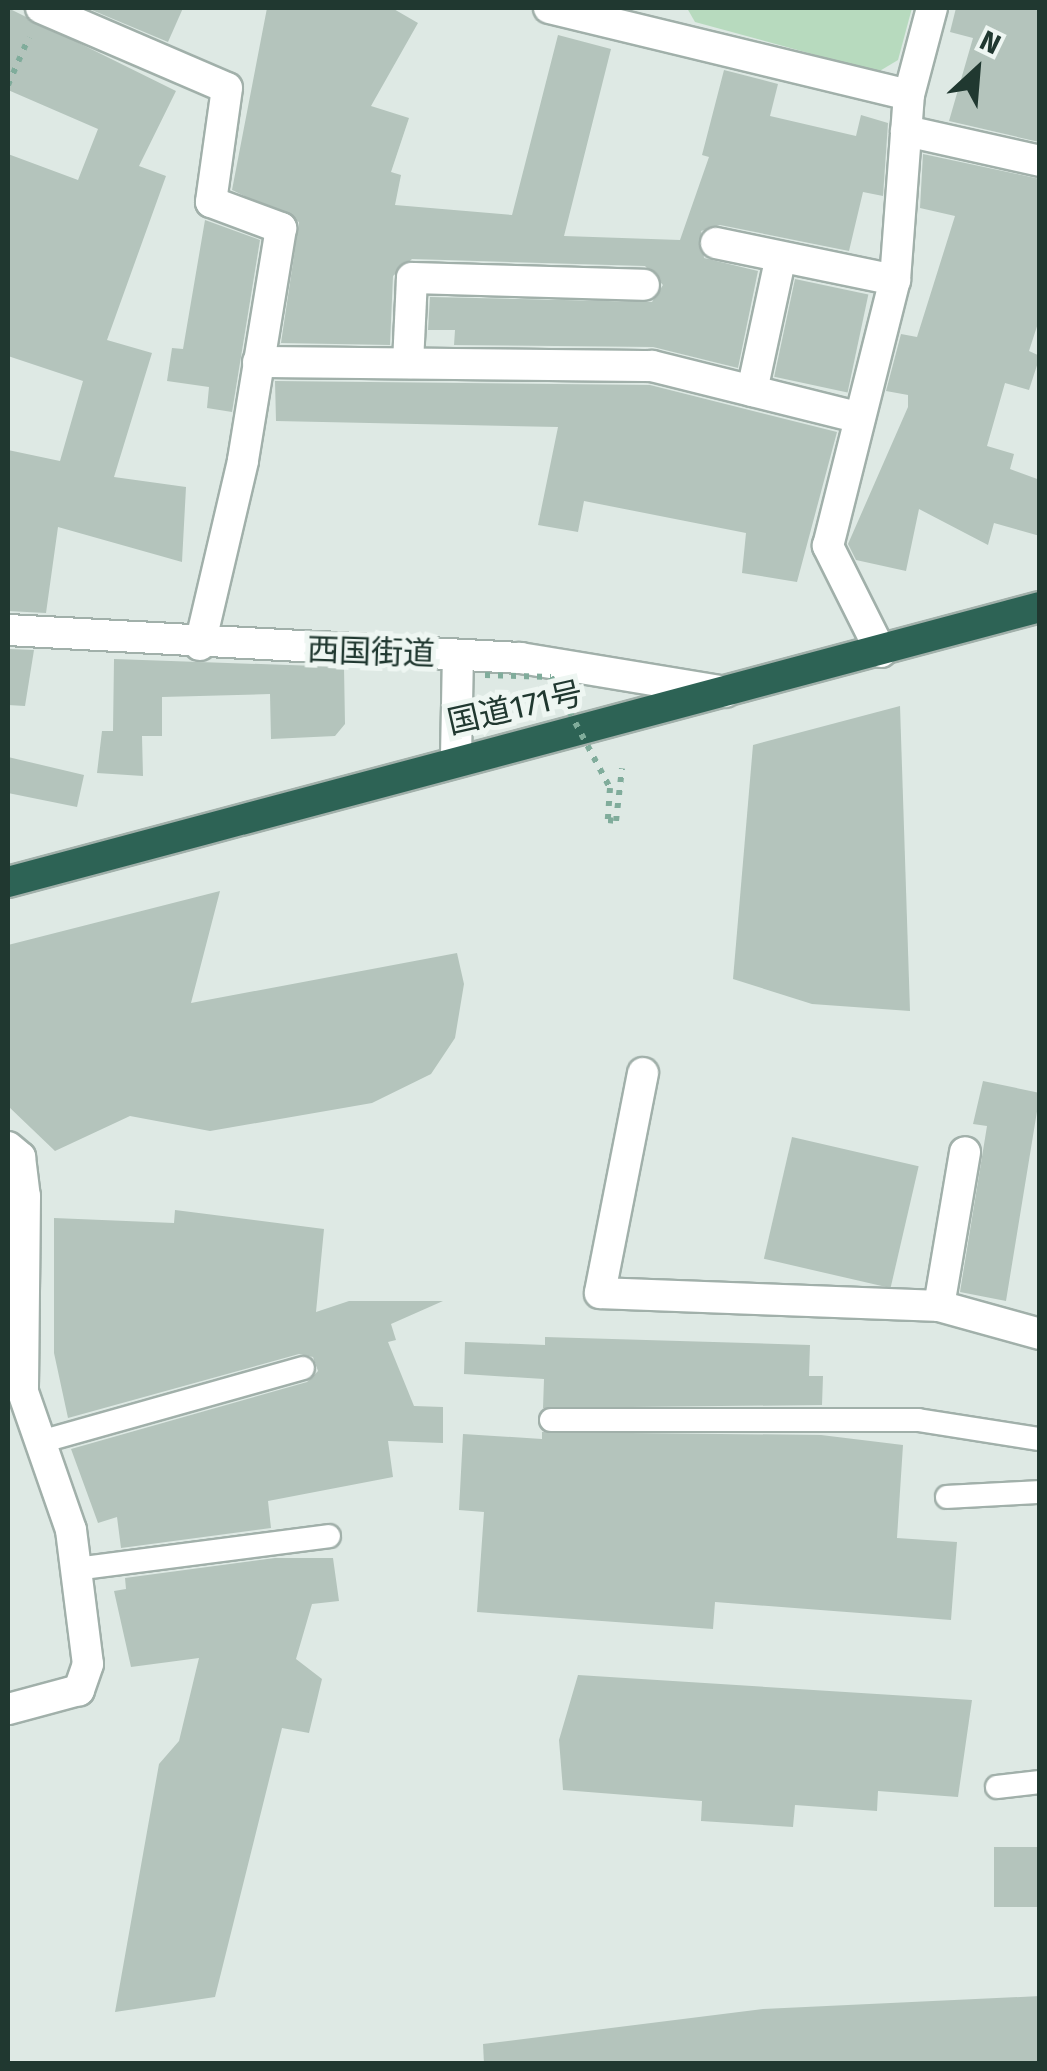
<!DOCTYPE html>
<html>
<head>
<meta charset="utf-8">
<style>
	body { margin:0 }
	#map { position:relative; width:1047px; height:2071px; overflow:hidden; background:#dee9e4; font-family:"Fira Sans","Noto Sans JP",sans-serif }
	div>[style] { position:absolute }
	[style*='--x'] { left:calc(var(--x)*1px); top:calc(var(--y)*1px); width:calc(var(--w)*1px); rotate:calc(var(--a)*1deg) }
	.green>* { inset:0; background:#b7dabe }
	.building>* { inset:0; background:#b4c4bc; transform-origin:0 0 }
	.path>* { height:6px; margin-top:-3px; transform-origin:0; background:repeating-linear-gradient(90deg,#80ac9b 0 5px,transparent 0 13px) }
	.roads { filter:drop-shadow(2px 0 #a1b0aa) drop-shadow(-2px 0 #a1b0aa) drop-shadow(0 2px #a1b0aa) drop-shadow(0 -2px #a1b0aa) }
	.lane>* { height:22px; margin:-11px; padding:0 11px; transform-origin:11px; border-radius:11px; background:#fff }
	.street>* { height:30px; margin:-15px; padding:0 15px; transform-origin:15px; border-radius:15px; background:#fff }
	.highway>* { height:30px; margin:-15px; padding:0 15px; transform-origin:15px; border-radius:15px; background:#2d6355 }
	.path-bridge>* { height:6px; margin-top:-3px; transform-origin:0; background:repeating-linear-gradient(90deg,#80ac9b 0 5px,transparent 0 13px) }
	span { translate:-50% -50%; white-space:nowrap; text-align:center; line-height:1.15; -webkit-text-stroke:10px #eef6f2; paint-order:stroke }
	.street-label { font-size:32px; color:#203830 }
	.frame { position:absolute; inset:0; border:10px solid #203830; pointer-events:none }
	.north { position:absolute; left:927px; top:20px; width:100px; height:100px; -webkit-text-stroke:8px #eef6f2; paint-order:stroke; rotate:26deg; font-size:28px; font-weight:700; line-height:40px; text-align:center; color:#203830 }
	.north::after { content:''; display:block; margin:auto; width:35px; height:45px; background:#203830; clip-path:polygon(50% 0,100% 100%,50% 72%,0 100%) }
</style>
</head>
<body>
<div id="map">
	<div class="green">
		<i style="clip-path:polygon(687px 8px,912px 8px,898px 60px,878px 72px,695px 22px)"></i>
	</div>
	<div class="building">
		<i style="clip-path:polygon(8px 8px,176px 91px,139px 166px,166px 176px,107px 340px,152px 353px,114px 477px,186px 487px,182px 562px,58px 527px,46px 613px,8px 611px,8px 450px,60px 461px,83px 381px,8px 356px,8px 154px,78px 180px,98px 129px,8px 90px)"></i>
		<i style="clip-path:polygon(87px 8px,183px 8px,168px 42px)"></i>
		<i style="clip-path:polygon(267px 8px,392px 8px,418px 23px,371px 106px,409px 118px,391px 172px,401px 175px,395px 205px,512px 215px,558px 35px,611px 49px,564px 236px,680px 240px,709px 157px,702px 155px,724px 70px,778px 84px,770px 116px,856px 136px,861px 115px,888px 123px,883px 196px,863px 192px,849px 251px,720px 225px,701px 231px,704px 258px,758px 271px,738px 368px,653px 347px,454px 345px,455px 330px,428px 330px,430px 297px,652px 302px,663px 285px,645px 266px,412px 259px,393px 276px,390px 345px,281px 343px,299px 222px,232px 190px)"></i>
		<i style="clip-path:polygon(956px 8px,1040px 8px,1039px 142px,949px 121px,973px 38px,950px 32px)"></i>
		<i style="clip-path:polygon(923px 154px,1040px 179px,1040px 317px,1029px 351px,1040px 356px,1029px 390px,1005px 383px,987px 446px,1014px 454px,1010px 469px,1040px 480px,1040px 536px,994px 523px,988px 545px,919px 509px,906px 571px,856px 560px,848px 544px,908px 407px,908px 395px,886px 391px,901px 334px,917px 337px,955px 216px,920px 208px)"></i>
		<i style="clip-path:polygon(205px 220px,260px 240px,232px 412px,207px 408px,209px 387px,167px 381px,172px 348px,183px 349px)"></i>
		<i style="left:795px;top:279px;width:75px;height:100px;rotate:12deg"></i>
		<i style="clip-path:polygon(275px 381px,650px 385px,837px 432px,797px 582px,742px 573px,746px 533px,584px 501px,578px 532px,538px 525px,558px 427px,276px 421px)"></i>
		<i style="clip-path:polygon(8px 649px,34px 650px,25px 706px,8px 705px)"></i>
		<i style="clip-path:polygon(114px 659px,344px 667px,345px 724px,335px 736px,271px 739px,270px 694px,162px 697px,162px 736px,142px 736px,143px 776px,97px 773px,102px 731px,113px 731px)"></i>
		<i style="clip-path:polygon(900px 706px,910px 1011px,812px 1004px,733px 979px,753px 745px)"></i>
		<i style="clip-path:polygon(8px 757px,84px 775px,77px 807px,8px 793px)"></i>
		<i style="clip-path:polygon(220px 891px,191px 1003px,457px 953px,464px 984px,455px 1038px,431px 1074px,372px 1103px,210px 1131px,130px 1116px,55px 1151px,8px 1106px,8px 945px)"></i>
		<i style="clip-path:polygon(983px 1081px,1040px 1093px,1006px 1301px,960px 1292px,987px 1126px,973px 1124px)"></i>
		<i style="left:792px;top:1137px;width:130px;height:125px;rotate:13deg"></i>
		<i style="clip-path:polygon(175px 1210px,324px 1229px,316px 1312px,349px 1301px,443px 1301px,391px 1324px,396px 1340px,388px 1342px,414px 1406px,443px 1407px,443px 1443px,388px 1441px,393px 1477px,268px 1501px,271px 1528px,121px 1548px,117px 1517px,98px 1523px,71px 1449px,307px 1382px,318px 1371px,313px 1357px,299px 1354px,68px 1418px,54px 1353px,54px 1218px,174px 1223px)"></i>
		<i style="clip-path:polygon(545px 1337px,810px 1345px,809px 1376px,823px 1376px,822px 1405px,543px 1408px,544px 1379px,464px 1374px,465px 1342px,545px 1345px)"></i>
		<i style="clip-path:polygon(542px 1432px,821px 1435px,903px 1445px,897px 1538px,957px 1542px,951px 1620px,715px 1602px,713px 1629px,477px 1612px,484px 1512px,459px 1510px,463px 1434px,542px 1439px)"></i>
		<i style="clip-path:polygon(275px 1558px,333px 1558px,339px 1601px,312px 1604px,296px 1659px,322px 1679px,309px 1733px,282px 1728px,215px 1997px,115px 2012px,159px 1764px,179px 1741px,199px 1658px,131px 1667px,114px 1591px,126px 1589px,125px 1578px)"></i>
		<i style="clip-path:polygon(578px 1675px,972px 1700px,958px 1797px,878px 1791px,877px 1811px,795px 1805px,793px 1827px,701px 1821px,702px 1801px,563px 1790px,559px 1740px)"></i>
		<i style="left:1040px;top:1847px;width:60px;height:46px;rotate:90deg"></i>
		<i style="clip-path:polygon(1040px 1996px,1040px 2064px,484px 2064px,483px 2044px,763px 2009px)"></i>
	</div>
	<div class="path">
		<i style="--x:8;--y:85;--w:52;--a:-66.4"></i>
	</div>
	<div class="roads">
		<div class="lane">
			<i style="--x:551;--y:1420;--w:367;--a:0"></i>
			<i style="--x:918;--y:1420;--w:123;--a:8.9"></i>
			<i style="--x:40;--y:1442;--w:273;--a:-15.7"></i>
			<i style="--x:947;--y:1497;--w:93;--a:-3.1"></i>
			<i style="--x:76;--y:1569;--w:255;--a:-7.4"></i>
			<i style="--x:997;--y:1787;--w:43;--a:-6.6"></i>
		</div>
		<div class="street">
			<i style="--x:41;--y:8;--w:202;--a:23.3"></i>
			<i style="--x:227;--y:88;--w:115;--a:98"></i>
			<i style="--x:211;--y:202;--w:75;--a:20.4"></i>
			<i style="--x:281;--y:228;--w:236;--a:99.3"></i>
			<i style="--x:243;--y:461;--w:189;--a:103.2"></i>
			<i style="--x:549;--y:8;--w:370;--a:13.6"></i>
			<i style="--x:906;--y:131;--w:137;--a:12.6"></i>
			<i style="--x:716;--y:243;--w:183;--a:11.7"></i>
			<i style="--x:258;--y:362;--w:394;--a:0.6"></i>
			<i style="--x:652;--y:366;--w:214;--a:14"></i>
			<i style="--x:408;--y:363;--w:85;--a:-87.3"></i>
			<i style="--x:412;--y:278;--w:232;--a:1.7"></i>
			<i style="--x:752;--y:391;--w:134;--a:-77.9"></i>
			<i style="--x:8;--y:630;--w:513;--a:3.13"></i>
			<i style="--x:520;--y:658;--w:208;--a:9.4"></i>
			<i style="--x:881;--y:652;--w:119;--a:-116.6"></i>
			<i style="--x:828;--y:546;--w:274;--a:-75.9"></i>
			<i style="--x:895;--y:280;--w:186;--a:-85.7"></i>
			<i style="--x:909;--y:95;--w:90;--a:-75.2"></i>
			<i style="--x:456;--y:757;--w:102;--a:-88.9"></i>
			<i style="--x:643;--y:1073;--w:224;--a:101.1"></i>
			<i style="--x:600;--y:1293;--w:339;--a:2.2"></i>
			<i style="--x:939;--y:1306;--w:105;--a:15.5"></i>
			<i style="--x:8;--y:1147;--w:16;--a:40"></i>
			<i style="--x:20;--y:1157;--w:39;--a:83"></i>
			<i style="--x:25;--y:1196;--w:196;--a:90.6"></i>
			<i style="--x:23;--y:1392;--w:146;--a:70.8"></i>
			<i style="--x:71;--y:1530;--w:135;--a:82.8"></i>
			<i style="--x:88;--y:1664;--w:28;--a:109"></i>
			<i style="--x:79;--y:1690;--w:73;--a:165"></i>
			<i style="--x:939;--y:1306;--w:156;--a:-80.4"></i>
		</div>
		<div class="highway">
			<i style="--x:8;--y:882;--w:1068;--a:-14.92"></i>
		</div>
	</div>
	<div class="path-bridge">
		<i style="--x:485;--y:675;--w:66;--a:1.7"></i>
		<i style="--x:551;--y:677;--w:126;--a:62"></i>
		<i style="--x:610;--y:788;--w:32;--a:94"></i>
		<i style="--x:608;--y:820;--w:8;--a:7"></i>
		<i style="--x:616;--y:821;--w:53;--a:-83.5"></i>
	</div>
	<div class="street-label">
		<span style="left:371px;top:652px;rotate:2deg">西国街道</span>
		<span style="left:515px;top:708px;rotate:-13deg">国道171号</span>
	</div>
	<div class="frame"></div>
	<div class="north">N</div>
</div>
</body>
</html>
